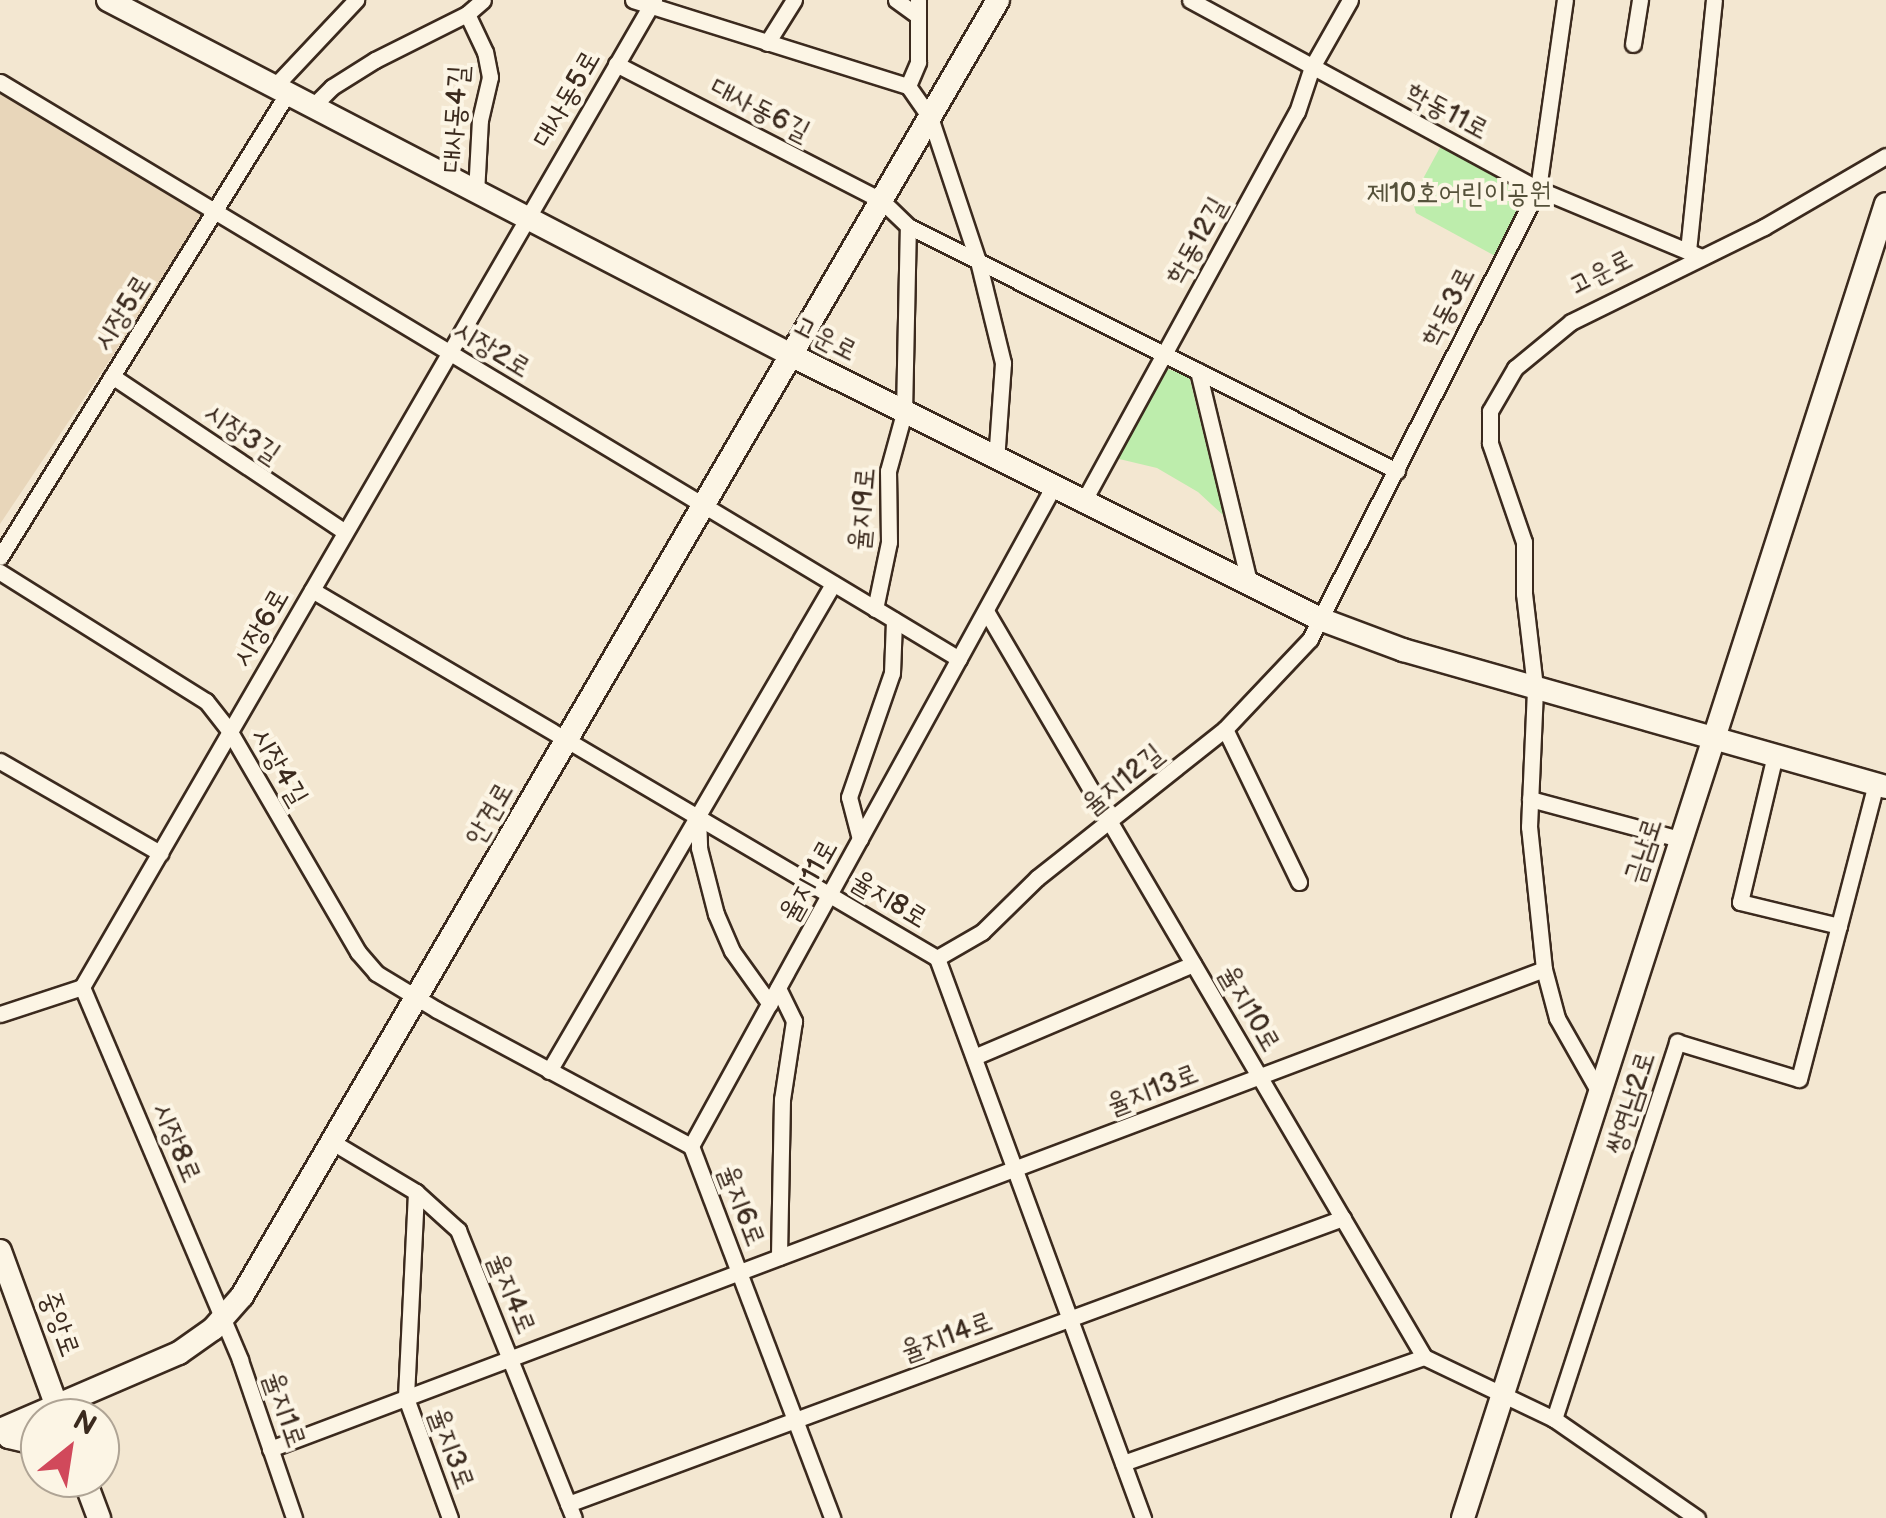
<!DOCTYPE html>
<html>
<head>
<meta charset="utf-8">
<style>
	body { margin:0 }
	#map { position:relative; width:1886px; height:1518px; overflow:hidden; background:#f3e7d1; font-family:"Balsamiq Sans","Poor Story",sans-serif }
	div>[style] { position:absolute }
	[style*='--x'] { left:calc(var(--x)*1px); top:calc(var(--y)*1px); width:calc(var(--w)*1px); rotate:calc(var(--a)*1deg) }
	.built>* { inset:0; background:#e8d6ba }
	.green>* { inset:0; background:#bdedac }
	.roads { filter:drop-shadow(2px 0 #3b2a1e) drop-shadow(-2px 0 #3b2a1e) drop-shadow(0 2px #3b2a1e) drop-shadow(0 -2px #3b2a1e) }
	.street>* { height:15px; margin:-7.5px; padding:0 7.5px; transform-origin:7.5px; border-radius:7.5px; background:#fcf5e5 }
	.secondary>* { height:22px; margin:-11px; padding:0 11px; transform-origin:11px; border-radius:11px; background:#fcf5e5 }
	span { translate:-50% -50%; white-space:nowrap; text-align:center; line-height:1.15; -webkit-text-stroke:8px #fcf5e5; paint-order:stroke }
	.street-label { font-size:28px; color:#3b2a1e }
	.park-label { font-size:28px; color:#55513a }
	.north { position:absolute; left:20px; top:1398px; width:100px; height:100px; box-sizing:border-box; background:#fcf5e5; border:2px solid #afa495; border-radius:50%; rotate:30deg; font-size:28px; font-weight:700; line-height:40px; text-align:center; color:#3b2a1e }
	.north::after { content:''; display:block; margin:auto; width:35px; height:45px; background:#d1495b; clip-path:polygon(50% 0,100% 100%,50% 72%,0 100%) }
</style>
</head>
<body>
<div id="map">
	<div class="built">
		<i style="clip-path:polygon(0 85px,209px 212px,0 524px)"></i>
	</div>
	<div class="green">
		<i style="clip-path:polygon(1443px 142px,1533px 190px,1497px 257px,1416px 213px,1412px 199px)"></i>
		<i style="clip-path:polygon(1165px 368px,1189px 376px,1224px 516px,1198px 492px,1157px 468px,1115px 458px)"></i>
	</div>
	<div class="roads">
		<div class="street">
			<i style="--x:633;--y:0;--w:288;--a:17.4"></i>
			<i style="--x:896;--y:0;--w:26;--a:36"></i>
			<i style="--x:1190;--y:0;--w:396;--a:28.5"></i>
			<i style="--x:1538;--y:189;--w:174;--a:22.6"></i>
			<i style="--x:767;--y:43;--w:51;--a:-57.9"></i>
			<i style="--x:1633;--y:44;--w:45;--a:-81"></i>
			<i style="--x:616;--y:64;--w:298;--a:27.2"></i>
			<i style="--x:881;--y:200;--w:37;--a:44"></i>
			<i style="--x:908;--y:226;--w:547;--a:26.61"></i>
			<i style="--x:0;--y:82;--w:1119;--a:31.03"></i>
			<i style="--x:908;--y:86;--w:38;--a:55"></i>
			<i style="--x:930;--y:117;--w:152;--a:71.6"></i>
			<i style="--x:978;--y:261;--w:105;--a:76.2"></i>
			<i style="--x:1003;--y:363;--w:97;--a:94.1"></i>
			<i style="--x:908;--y:86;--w:26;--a:-67"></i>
			<i style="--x:918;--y:62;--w:62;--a:-90"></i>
			<i style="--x:274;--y:87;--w:120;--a:-46.7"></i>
			<i style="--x:312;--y:107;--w:28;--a:-45"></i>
			<i style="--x:332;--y:87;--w:51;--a:-32.1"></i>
			<i style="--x:375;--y:60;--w:103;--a:-26.6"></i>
			<i style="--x:476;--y:193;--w:73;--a:-86.9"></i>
			<i style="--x:480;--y:120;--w:44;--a:-76.9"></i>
			<i style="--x:490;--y:77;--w:25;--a:-101"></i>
			<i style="--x:485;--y:52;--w:42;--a:-115.3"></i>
			<i style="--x:467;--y:14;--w:21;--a:-41"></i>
			<i style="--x:1688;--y:251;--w:252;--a:-84.1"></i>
			<i style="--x:1198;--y:371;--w:221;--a:76.4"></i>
			<i style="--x:112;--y:376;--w:280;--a:33.8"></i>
			<i style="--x:1082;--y:504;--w:447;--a:-61.3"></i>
			<i style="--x:1297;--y:112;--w:47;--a:-71.6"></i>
			<i style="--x:1312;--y:67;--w:77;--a:-60.4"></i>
			<i style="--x:0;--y:557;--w:545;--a:-58.21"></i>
			<i style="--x:0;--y:572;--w:243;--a:32.1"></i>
			<i style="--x:206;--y:701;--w:39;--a:52"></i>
			<i style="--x:230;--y:732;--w:255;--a:59.8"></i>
			<i style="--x:358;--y:952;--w:28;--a:49"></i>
			<i style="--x:376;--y:973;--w:71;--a:31.2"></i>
			<i style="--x:437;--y:1010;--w:288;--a:28.2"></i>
			<i style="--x:691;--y:1146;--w:398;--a:69.2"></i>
			<i style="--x:312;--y:590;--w:725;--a:30.49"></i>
			<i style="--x:937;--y:958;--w:597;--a:69.8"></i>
			<i style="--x:875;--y:609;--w:68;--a:-78.2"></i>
			<i style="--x:889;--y:542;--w:71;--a:-90.8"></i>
			<i style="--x:888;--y:471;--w:60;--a:-74.6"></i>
			<i style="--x:904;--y:413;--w:187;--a:-88.8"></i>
			<i style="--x:986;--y:611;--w:865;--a:59.58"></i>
			<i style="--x:1424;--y:1357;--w:144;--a:25.5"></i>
			<i style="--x:1554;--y:1419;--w:174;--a:34.7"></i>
			<i style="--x:1225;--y:729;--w:170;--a:64.2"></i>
			<i style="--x:1775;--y:755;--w:151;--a:103.4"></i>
			<i style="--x:1740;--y:902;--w:102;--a:13.6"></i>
			<i style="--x:0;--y:761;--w:185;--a:29.9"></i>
			<i style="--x:1530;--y:799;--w:154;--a:15"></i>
			<i style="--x:698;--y:815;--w:33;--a:88"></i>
			<i style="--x:699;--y:848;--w:68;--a:75.6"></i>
			<i style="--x:716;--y:914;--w:40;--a:66.6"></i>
			<i style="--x:732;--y:951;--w:65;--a:54.4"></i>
			<i style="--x:860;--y:839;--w:43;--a:-104.7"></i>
			<i style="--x:849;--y:797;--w:131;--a:-70.9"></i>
			<i style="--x:892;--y:673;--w:53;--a:-87.8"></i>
			<i style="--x:937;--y:958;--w:52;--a:-30"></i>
			<i style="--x:982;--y:932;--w:77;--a:-44.5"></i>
			<i style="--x:1037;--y:878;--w:240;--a:-38.4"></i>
			<i style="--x:1225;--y:729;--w:124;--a:-46.6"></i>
			<i style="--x:1310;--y:639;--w:504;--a:-63.13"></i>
			<i style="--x:1538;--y:189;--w:191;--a:-81.9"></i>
			<i style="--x:82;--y:987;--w:405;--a:67"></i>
			<i style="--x:240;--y:1360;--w:167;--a:71.1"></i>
			<i style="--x:778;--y:988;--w:37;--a:64"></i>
			<i style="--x:794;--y:1021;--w:79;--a:98.7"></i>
			<i style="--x:782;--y:1099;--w:158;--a:91.1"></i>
			<i style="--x:0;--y:1014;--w:86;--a:-18.2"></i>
			<i style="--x:82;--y:987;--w:1141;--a:-59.91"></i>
			<i style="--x:974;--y:1057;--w:238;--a:-23"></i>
			<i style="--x:549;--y:1071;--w:564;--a:-59.75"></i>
			<i style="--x:1599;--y:1092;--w:85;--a:-119.6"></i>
			<i style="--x:1557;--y:1018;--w:51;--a:-104.9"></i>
			<i style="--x:1544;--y:969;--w:143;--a:-96"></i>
			<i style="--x:1529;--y:827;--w:140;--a:-87.5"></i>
			<i style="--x:1535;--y:687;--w:94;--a:-96.7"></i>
			<i style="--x:1524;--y:594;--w:52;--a:-90"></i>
			<i style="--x:1524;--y:542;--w:105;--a:-109"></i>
			<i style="--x:1490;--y:443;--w:32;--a:-90"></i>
			<i style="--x:1490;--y:411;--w:50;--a:-59.8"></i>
			<i style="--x:1515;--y:368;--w:72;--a:-39.4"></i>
			<i style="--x:1571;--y:322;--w:215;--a:-26.2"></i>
			<i style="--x:1764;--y:227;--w:141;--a:-30.2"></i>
			<i style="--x:334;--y:1143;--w:96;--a:30.9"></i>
			<i style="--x:416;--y:1192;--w:57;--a:42.1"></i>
			<i style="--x:458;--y:1230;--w:310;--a:68.1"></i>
			<i style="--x:691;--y:1146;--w:750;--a:-61.21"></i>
			<i style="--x:416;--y:1192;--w:206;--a:92.8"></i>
			<i style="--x:406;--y:1398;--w:128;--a:69.9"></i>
			<i style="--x:1554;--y:1419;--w:397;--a:-71.9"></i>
			<i style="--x:1677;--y:1042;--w:127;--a:16.9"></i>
			<i style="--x:1799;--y:1079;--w:305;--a:-75.4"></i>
			<i style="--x:270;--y:1449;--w:1361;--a:-20.64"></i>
			<i style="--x:1123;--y:1463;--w:319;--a:-19.4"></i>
			<i style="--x:568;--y:1504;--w:826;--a:-20.26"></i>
		</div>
		<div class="secondary">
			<i style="--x:108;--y:0;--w:770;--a:27.46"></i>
			<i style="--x:791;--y:355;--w:591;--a:26.52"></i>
			<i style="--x:1320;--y:619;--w:89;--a:20.5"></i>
			<i style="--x:1403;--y:650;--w:502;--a:15.84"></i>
			<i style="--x:0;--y:1251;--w:178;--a:69.9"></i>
			<i style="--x:3;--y:1429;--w:10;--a:53"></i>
			<i style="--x:9;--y:1437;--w:32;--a:13"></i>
			<i style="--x:0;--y:1430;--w:195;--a:-23.3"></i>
			<i style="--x:179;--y:1353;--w:42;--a:-35.2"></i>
			<i style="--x:213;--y:1329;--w:44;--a:-48.7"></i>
			<i style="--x:242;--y:1296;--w:1500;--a:-59.74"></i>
			<i style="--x:84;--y:1478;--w:43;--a:69.4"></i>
			<i style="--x:1463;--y:1518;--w:1380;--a:-72.16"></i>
		</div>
	</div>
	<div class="street-label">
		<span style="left:567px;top:99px;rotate:-60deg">대사동5로</span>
		<span style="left:760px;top:110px;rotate:27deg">대사동6길</span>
		<span style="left:1447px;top:112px;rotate:28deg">학동11로</span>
		<span style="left:456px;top:119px;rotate:-86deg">대사동4길</span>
		<span style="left:1197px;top:241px;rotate:-61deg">학동12길</span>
		<span style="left:1601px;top:273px;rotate:-27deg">고운로</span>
		<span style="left:1449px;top:307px;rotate:-63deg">학동3로</span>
		<span style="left:123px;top:313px;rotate:-58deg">시장5로</span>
		<span style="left:825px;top:339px;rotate:27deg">고운로</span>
		<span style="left:492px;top:350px;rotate:31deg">시장2로</span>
		<span style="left:242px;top:434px;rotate:34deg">시장3길</span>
		<span style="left:863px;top:509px;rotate:-85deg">율지9로</span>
		<span style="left:261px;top:628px;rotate:-60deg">시장6로</span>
		<span style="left:279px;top:767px;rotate:60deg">시장4길</span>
		<span style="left:1123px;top:780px;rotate:-39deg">율지12길</span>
		<span style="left:490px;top:814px;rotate:-60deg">안견로</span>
		<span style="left:1644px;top:851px;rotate:-72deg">금남로</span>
		<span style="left:809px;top:881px;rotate:-61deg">율지11로</span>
		<span style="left:889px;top:900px;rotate:31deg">율지8로</span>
		<span style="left:1249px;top:1009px;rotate:60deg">율지10로</span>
		<span style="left:1153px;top:1090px;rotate:-21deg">율지13로</span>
		<span style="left:1631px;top:1103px;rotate:-72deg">쌍연남2로</span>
		<span style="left:176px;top:1143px;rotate:67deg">시장8로</span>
		<span style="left:741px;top:1206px;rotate:69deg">율지6로</span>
		<span style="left:511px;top:1294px;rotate:68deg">율지4로</span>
		<span style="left:59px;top:1324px;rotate:70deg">중앙로</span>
		<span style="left:947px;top:1337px;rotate:-20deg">율지14로</span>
		<span style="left:284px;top:1410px;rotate:71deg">율지1로</span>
		<span style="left:451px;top:1449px;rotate:70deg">율지3로</span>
	</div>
	<div class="park-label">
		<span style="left:1459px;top:194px">제10호어린이공원</span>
	</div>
	<div class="north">N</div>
</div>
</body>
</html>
